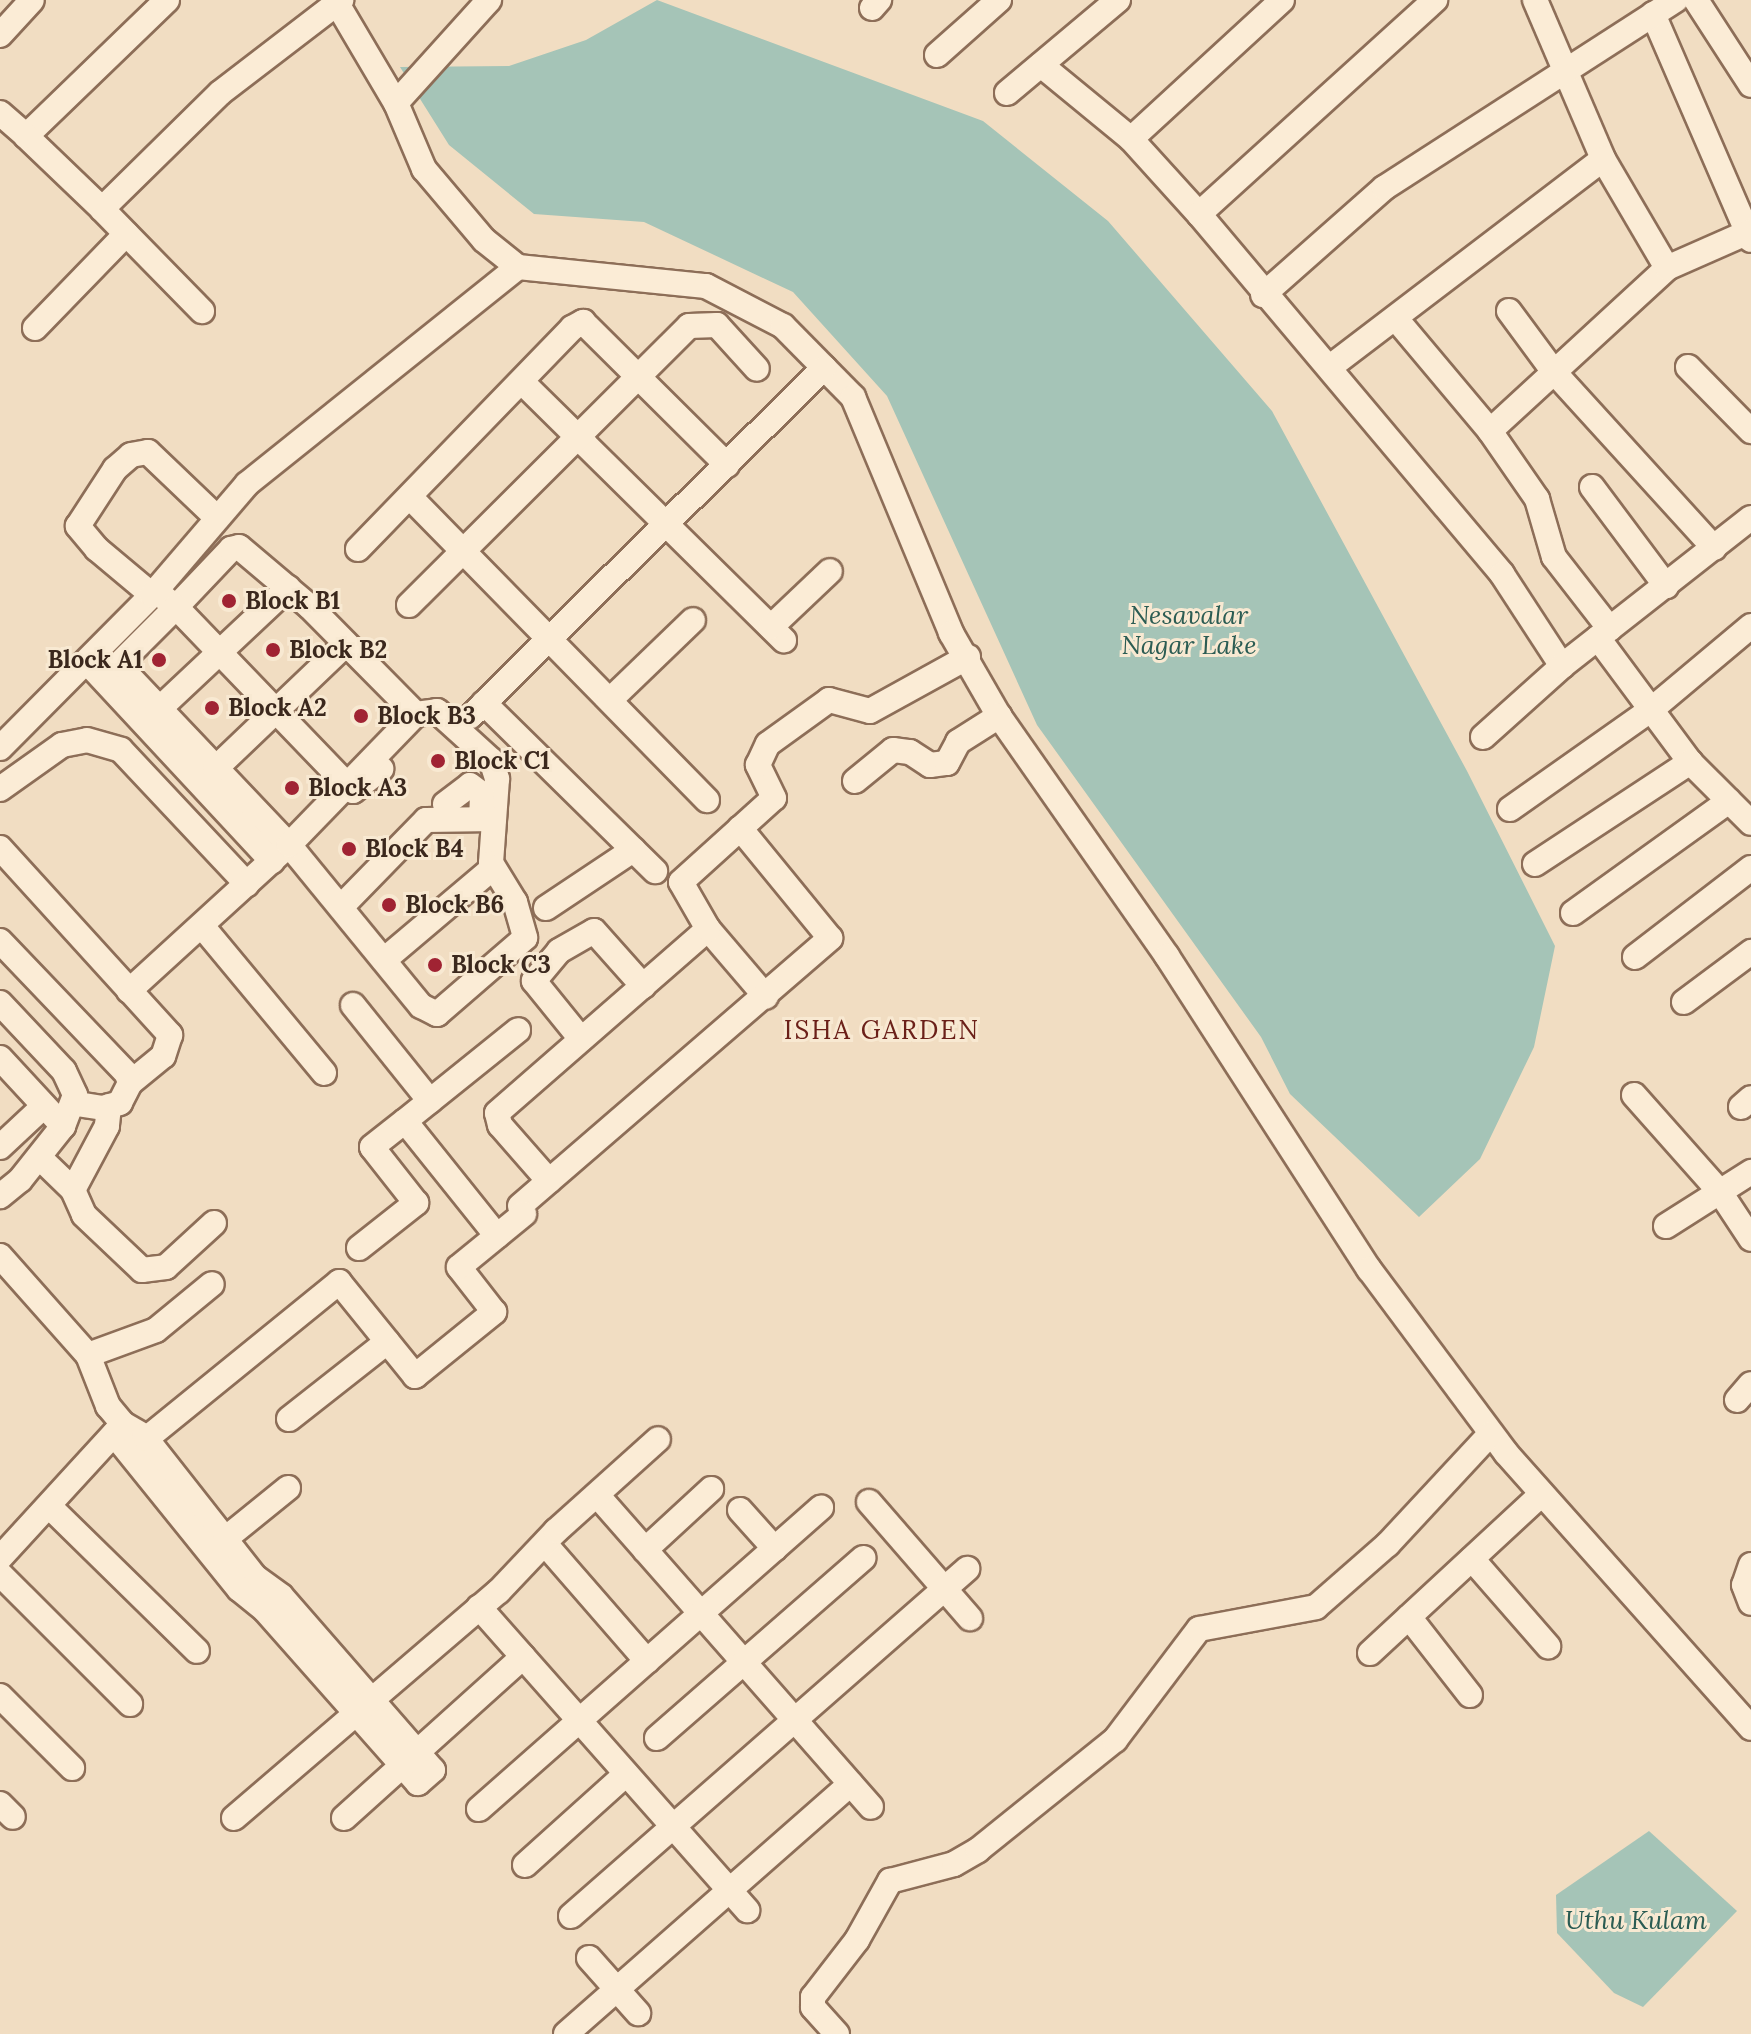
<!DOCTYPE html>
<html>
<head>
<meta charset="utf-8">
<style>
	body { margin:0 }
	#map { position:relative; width:1751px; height:2034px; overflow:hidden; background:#f1ddc2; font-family:Lora,serif }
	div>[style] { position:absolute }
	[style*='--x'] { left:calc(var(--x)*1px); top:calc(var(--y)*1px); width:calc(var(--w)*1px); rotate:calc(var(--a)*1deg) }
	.water>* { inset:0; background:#a5c4b7 }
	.roads { filter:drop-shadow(2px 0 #8d6e58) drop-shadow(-2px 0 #8d6e58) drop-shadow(0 2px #8d6e58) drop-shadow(0 -2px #8d6e58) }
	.minor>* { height:24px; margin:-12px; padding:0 12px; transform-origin:12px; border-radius:12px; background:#fbecd6 }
	.dots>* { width:22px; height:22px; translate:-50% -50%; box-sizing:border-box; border:4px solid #f8e9d2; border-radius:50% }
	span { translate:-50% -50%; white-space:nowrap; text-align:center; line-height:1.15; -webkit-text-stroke:6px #f8e9d2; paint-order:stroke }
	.poi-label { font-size:24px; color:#3b281d; font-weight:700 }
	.left { translate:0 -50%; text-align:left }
	.right { translate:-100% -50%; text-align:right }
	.water-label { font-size:26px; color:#2b5c53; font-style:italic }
	.neighbourhood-label { font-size:26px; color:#6b2019; letter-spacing:2px }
</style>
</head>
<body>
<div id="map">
	<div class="water">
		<i style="clip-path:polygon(657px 0,983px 121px,1108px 221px,1272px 411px,1467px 771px,1555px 946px,1534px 1047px,1480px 1159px,1419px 1217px,1290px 1094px,1261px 1037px,1037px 725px,887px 396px,793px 292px,644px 222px,534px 214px,449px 145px,400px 67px,509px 66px,586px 40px)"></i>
		<i style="clip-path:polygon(1649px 1831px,1737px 1911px,1643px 2007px,1614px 1993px,1557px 1933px,1556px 1895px)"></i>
	</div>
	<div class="roads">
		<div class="minor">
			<i style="--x:167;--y:0;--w:196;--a:136"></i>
			<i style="--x:26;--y:136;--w:105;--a:43.8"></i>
			<i style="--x:102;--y:209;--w:165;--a:-44.5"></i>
			<i style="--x:220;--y:93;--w:153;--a:-37.5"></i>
			<i style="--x:335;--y:0;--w:120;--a:59.4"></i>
			<i style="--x:396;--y:103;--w:72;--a:67"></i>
			<i style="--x:424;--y:169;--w:93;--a:49.8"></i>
			<i style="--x:484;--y:240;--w:43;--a:38.5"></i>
			<i style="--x:518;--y:267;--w:189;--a:5.8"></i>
			<i style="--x:706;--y:286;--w:87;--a:27.5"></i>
			<i style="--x:783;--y:326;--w:100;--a:45.4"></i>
			<i style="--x:853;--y:397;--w:256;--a:67.4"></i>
			<i style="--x:951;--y:633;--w:96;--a:60"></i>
			<i style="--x:999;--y:716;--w:293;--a:55"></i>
			<i style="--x:1167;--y:956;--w:373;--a:57.2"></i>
			<i style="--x:1369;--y:1269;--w:229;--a:53.3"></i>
			<i style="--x:1506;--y:1453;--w:368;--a:48.3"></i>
			<i style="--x:1535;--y:0;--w:173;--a:66.8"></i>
			<i style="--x:1603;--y:159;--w:126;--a:59.6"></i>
			<i style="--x:1696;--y:0;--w:101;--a:57.1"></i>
			<i style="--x:872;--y:8;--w:11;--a:-49"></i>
			<i style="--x:1653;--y:14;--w:246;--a:66.6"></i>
			<i style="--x:0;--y:35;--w:47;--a:-47.6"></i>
			<i style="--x:937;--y:55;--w:83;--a:-41.6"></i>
			<i style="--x:1041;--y:65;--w:117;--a:39.4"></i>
			<i style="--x:1131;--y:139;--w:101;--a:47.8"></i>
			<i style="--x:1199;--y:214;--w:471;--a:49.9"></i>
			<i style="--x:1502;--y:574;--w:110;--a:56.9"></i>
			<i style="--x:1007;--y:93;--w:145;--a:-40"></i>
			<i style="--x:396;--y:103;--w:139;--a:-47.9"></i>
			<i style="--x:0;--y:113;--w:35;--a:41"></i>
			<i style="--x:1131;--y:139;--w:205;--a:-42.6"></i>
			<i style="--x:102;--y:209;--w:143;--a:45.6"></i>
			<i style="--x:1199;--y:214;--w:319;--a:-42.2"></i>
			<i style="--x:1263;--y:295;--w:162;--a:-41.5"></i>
			<i style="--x:1384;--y:188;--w:347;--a:-32.8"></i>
			<i style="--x:1509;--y:311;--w:76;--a:53.6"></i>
			<i style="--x:1554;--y:372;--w:238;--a:47.7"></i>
			<i style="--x:1397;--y:320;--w:145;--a:50"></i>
			<i style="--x:1490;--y:431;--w:83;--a:55.3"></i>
			<i style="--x:1537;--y:499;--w:60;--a:73.7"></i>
			<i style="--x:1554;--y:557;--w:91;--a:52.1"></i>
			<i style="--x:35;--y:328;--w:131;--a:-45.9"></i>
			<i style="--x:1330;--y:367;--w:343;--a:-37.3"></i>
			<i style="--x:1688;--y:367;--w:90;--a:45.5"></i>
			<i style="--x:522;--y:382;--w:368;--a:44.6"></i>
			<i style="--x:1490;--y:431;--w:241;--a:-42.6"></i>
			<i style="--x:1667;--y:268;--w:92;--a:-23.8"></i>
			<i style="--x:1592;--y:487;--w:124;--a:53.2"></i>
			<i style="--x:411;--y:498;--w:423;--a:45.6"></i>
			<i style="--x:358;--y:549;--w:308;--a:-45.9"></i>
			<i style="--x:572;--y:328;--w:13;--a:-29"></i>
			<i style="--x:583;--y:322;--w:203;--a:44.8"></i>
			<i style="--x:156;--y:591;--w:26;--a:39"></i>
			<i style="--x:176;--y:607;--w:80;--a:-46.5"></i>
			<i style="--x:231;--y:549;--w:8;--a:-14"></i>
			<i style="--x:239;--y:547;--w:93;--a:40.2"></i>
			<i style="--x:310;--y:607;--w:151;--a:45.3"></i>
			<i style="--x:416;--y:714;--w:21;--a:-8"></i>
			<i style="--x:437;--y:711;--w:73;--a:42.2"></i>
			<i style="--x:491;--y:760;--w:20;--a:72"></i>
			<i style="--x:497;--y:779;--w:84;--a:94.1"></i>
			<i style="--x:491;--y:863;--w:46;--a:58.4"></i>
			<i style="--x:515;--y:902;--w:37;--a:74"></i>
			<i style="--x:525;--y:938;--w:116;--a:139.2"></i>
			<i style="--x:437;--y:1014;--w:18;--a:-153"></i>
			<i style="--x:421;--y:1006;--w:208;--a:-129.3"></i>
			<i style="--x:289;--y:845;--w:248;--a:-133.5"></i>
			<i style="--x:118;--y:665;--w:82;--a:-45"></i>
			<i style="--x:176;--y:607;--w:255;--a:46.1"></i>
			<i style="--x:353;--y:791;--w:36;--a:-38"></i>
			<i style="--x:152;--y:595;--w:72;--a:-140.1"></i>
			<i style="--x:97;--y:549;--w:30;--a:-130"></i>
			<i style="--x:78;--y:526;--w:68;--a:-57"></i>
			<i style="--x:115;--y:469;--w:21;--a:-41"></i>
			<i style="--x:131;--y:455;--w:17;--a:-10"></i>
			<i style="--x:148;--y:452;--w:93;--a:43.7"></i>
			<i style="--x:409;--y:605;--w:395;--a:-44.9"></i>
			<i style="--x:689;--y:326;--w:28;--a:-2"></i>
			<i style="--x:717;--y:325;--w:59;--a:47.7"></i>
			<i style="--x:771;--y:627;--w:81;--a:-43.5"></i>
			<i style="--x:1598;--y:638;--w:154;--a:53.4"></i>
			<i style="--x:1690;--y:762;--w:86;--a:45"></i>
			<i style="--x:87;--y:662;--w:272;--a:47.1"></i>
			<i style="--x:610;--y:700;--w:115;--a:-43.9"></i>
			<i style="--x:484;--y:703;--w:240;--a:44.5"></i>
			<i style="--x:157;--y:711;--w:180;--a:-43.2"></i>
			<i style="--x:471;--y:716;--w:496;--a:-44.6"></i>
			<i style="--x:1483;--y:737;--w:106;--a:-41.9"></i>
			<i style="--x:1562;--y:666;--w:240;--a:-38.1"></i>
			<i style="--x:0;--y:748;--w:216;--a:-45.2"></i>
			<i style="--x:152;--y:595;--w:146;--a:-49.4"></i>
			<i style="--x:247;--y:484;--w:347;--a:-38.7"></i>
			<i style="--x:215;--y:769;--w:181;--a:-43.7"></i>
			<i style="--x:855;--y:781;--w:49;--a:-39.2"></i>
			<i style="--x:893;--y:750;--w:17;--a:7"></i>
			<i style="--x:910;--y:752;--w:24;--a:33"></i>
			<i style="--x:930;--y:765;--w:17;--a:-7"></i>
			<i style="--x:947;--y:763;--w:24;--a:-62"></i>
			<i style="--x:958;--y:742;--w:49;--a:-32.4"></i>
			<i style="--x:0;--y:789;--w:76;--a:-35.4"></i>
			<i style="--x:62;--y:745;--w:25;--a:-11"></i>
			<i style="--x:87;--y:740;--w:35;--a:16"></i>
			<i style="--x:121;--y:750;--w:184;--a:46.8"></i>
			<i style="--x:445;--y:804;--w:31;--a:-37"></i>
			<i style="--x:470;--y:785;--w:15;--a:37"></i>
			<i style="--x:482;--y:794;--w:25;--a:92"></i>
			<i style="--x:1510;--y:809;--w:174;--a:-35.2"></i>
			<i style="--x:1652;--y:709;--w:129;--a:-40"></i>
			<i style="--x:0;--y:848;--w:253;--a:47.7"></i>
			<i style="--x:170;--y:1035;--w:22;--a:108"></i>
			<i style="--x:163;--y:1056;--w:43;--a:140.7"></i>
			<i style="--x:1535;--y:864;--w:186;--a:-33.3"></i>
			<i style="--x:342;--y:906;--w:120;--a:-45.7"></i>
			<i style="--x:426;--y:820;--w:68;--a:-0.8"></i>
			<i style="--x:546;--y:908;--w:105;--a:-33.7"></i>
			<i style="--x:1573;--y:913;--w:192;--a:-35.7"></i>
			<i style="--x:202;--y:926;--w:191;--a:50.3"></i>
			<i style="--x:708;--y:929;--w:89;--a:49.5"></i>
			<i style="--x:0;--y:941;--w:184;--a:46.3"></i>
			<i style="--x:127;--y:1074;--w:9;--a:72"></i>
			<i style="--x:130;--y:1083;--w:22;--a:117"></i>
			<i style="--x:120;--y:1103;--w:18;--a:164"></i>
			<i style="--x:103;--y:1108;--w:30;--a:-171"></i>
			<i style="--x:1635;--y:957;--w:146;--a:-37.5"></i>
			<i style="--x:384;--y:960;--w:143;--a:-40.2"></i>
			<i style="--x:129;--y:991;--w:217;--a:-42.4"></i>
			<i style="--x:289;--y:845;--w:182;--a:-45.9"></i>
			<i style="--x:1684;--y:1002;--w:84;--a:-36.7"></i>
			<i style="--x:0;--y:1003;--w:93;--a:46.7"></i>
			<i style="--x:64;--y:1071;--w:26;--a:65"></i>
			<i style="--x:75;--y:1095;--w:33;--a:111"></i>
			<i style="--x:63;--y:1126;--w:69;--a:128.5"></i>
			<i style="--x:20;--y:1180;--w:26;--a:141"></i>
			<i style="--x:353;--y:1005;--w:123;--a:51.3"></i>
			<i style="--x:581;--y:1039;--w:75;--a:-129"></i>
			<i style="--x:534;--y:981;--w:39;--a:-50"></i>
			<i style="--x:559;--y:951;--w:40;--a:-29.7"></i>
			<i style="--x:594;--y:931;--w:74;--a:48.3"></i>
			<i style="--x:0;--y:1058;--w:93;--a:47.2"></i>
			<i style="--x:1634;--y:1095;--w:130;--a:48.4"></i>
			<i style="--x:1720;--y:1192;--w:56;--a:56.6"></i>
			<i style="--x:109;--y:1106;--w:20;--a:96"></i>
			<i style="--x:107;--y:1126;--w:72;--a:118"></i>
			<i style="--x:73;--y:1190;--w:27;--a:66"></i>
			<i style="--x:84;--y:1215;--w:80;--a:43.5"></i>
			<i style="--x:142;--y:1270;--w:24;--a:-7"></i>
			<i style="--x:166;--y:1267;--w:65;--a:-42.5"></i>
			<i style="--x:1741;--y:1107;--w:13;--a:-42"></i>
			<i style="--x:0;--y:1147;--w:60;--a:-43"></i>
			<i style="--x:39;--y:1157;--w:47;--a:44.1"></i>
			<i style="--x:549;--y:1181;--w:74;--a:-131.2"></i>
			<i style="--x:500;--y:1125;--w:12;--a:-104"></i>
			<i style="--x:497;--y:1113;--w:280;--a:-41.1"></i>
			<i style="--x:708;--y:929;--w:54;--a:-119.9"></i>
			<i style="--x:681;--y:882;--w:125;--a:-42.1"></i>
			<i style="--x:774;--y:798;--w:37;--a:-116"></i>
			<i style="--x:758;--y:765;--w:23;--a:-65"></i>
			<i style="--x:768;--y:744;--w:75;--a:-35.8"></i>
			<i style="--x:829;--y:700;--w:42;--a:15"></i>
			<i style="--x:870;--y:711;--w:112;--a:-28.9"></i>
			<i style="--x:520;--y:1206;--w:410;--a:-40.8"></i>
			<i style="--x:830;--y:938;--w:142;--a:-129.3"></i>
			<i style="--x:1666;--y:1226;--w:101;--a:-32.4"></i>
			<i style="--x:497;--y:1236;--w:147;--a:-128.7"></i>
			<i style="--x:405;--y:1121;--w:145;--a:-38.8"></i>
			<i style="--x:359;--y:1248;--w:73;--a:-38.3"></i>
			<i style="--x:416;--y:1203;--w:71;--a:-128.2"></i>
			<i style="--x:372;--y:1147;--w:42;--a:-38.2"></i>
			<i style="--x:0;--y:1256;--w:132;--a:48.4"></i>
			<i style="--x:88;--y:1355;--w:72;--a:-20.2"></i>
			<i style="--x:156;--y:1330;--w:72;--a:-39.4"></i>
			<i style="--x:88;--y:1355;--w:55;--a:68.6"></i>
			<i style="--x:108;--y:1406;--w:23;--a:50"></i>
			<i style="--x:123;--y:1424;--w:24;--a:30"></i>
			<i style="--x:144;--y:1436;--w:179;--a:51.8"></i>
			<i style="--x:255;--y:1577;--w:32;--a:36"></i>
			<i style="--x:281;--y:1596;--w:231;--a:48.9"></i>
			<i style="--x:433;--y:1770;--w:20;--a:139"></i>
			<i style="--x:418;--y:1783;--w:231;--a:-131.5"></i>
			<i style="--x:265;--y:1610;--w:33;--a:-141"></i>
			<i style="--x:239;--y:1589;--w:199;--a:-128.9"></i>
			<i style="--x:1737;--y:1400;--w:21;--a:-49"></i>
			<i style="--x:289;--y:1419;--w:125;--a:-38.2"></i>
			<i style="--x:146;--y:1439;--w:249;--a:-39.1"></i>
			<i style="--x:339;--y:1282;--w:121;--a:51"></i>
			<i style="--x:415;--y:1376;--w:102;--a:-39"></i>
			<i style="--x:494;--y:1312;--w:57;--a:-127.9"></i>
			<i style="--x:459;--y:1267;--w:84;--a:-39.2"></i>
			<i style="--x:597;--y:1495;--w:415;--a:48.7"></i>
			<i style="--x:869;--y:1502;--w:154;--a:49"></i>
			<i style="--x:49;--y:1506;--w:207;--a:44.4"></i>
			<i style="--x:740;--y:1510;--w:52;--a:48.1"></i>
			<i style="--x:225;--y:1539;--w:81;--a:-39"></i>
			<i style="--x:546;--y:1545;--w:154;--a:49"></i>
			<i style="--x:645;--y:1550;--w:90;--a:-42.7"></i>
			<i style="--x:0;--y:1558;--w:182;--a:-47.5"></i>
			<i style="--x:1472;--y:1559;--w:116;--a:48.9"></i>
			<i style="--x:1751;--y:1565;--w:21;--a:109"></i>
			<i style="--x:1744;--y:1585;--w:19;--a:69"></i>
			<i style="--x:0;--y:1574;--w:184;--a:45"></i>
			<i style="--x:479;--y:1607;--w:405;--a:48.5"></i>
			<i style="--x:1409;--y:1617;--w:99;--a:52"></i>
			<i style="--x:1370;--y:1653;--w:234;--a:-42.8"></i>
			<i style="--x:0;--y:1696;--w:102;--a:45"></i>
			<i style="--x:657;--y:1738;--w:274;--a:-41.1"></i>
			<i style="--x:0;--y:1804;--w:18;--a:45"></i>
			<i style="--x:479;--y:1809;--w:456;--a:-41.4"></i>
			<i style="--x:234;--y:1818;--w:349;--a:-40.6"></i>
			<i style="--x:499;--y:1591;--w:83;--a:-46.5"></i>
			<i style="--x:556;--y:1531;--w:137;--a:-42"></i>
			<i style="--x:344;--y:1818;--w:241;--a:-42"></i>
			<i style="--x:525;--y:1865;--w:136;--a:-42"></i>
			<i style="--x:571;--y:1916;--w:527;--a:-41.23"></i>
			<i style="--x:589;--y:1958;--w:74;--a:48.3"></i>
			<i style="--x:566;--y:2034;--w:379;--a:-41.3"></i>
			<i style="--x:837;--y:2034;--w:36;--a:-132"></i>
			<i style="--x:813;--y:2007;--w:10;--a:-90"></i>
			<i style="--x:813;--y:1997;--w:72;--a:-52.3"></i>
			<i style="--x:857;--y:1940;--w:68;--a:-60.8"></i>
			<i style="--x:890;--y:1881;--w:66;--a:-14.9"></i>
			<i style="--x:954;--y:1864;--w:28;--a:-30"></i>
			<i style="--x:978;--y:1850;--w:176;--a:-38.8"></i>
			<i style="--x:1115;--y:1740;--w:139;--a:-52.9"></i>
			<i style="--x:1199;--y:1629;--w:119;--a:-10.6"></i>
			<i style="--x:1316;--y:1607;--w:96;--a:-41.2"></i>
			<i style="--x:1388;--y:1544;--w:151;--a:-47.1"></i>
		</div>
	</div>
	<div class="dots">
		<i style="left:229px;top:601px;background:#a02333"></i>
		<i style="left:273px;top:650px;background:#a02333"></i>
		<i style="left:159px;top:660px;background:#a02333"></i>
		<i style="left:212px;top:708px;background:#a02333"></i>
		<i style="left:361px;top:716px;background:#a02333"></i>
		<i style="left:438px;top:761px;background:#a02333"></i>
		<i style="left:292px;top:788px;background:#a02333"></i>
		<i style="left:349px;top:849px;background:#a02333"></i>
		<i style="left:389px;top:905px;background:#a02333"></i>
		<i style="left:435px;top:965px;background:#a02333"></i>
	</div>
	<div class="poi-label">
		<span class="left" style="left:245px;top:601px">Block B1</span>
		<span class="left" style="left:289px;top:650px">Block B2</span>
		<span class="right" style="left:143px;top:660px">Block A1</span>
		<span class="left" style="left:228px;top:708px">Block A2</span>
		<span class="left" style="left:377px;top:716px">Block B3</span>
		<span class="left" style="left:454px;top:761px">Block C1</span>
		<span class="left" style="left:308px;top:788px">Block A3</span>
		<span class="left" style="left:365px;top:849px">Block B4</span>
		<span class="left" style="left:405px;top:905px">Block B6</span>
		<span class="left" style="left:451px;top:965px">Block C3</span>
	</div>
	<div class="water-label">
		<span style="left:1189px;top:630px">Nesavalar<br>Nagar Lake</span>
		<span style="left:1636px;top:1920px">Uthu Kulam</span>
	</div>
	<div class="neighbourhood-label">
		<span style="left:882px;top:1030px">ISHA GARDEN</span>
	</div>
</div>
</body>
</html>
